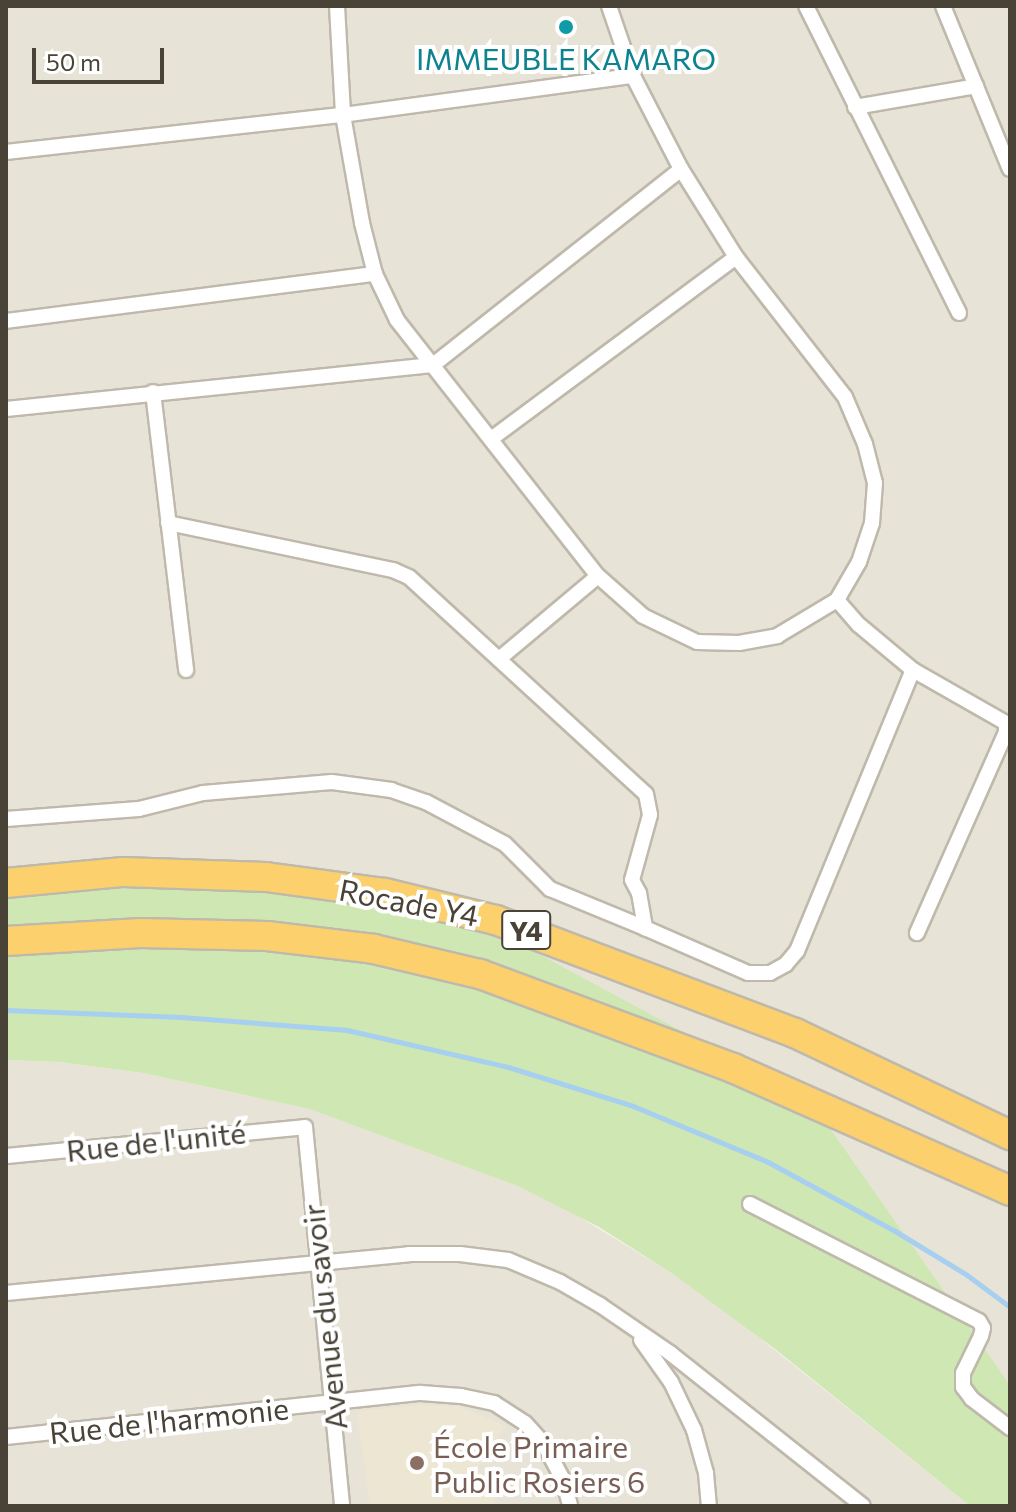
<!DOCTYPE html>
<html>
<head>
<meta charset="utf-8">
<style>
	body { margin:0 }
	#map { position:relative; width:1016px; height:1512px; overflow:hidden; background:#f4f1e9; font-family:Commissioner,sans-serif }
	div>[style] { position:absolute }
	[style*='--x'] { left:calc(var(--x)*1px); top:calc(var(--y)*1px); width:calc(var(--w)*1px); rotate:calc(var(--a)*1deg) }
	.residential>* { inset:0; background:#e8e3d7 }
	.education>* { inset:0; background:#ede6d3 }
	.green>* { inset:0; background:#cee7b3 }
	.stream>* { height:5px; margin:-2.5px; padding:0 2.5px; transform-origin:2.5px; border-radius:2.5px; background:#a7cfef }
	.roads { filter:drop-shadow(2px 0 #bfb9ab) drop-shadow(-2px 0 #bfb9ab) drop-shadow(0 2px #bfb9ab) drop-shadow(0 -2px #bfb9ab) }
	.street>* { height:14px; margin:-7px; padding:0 7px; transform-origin:7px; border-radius:7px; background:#fff }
	.highway>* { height:28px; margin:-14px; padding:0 14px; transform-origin:14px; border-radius:14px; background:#fbd06d }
	.dots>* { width:22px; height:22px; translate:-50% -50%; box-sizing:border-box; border:4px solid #fff; border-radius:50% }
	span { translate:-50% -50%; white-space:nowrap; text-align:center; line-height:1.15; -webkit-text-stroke:8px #fff; paint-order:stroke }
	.shield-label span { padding:2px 6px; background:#fff; border:2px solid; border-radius:6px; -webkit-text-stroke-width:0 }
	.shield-label { font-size:28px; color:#484237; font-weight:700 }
	.culture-label { font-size:30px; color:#0d838f }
	.street-label { font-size:30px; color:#484237 }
	.education-label { font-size:30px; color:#785e54 }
	.left { translate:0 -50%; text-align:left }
	.frame { position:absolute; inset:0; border:8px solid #484237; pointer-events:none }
	.scale { position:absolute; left:32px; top:48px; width:132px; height:36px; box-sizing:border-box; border:4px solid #484237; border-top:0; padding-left:10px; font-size:24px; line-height:28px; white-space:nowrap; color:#484237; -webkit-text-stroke:6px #fff; paint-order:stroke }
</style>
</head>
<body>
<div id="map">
	<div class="residential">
		<i style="clip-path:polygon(6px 6px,1010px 6px,1010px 1385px,811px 1101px,225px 883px,6px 892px)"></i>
		<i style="clip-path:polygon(6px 1060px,60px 1062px,143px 1073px,311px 1109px,520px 1187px,563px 1207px,673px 1274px,737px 1320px,970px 1506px,6px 1506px)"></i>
	</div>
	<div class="education">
		<i style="clip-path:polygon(422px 1405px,460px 1407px,506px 1426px,477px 1469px,499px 1506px,370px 1506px,357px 1411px)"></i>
	</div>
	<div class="green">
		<i style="clip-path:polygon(225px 883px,435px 898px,811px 1101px,1010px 1385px,1010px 1506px,970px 1506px,775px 1349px,673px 1274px,599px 1227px,520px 1187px,310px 1109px,143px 1073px,60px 1062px,6px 1060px,6px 892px)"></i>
	</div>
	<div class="stream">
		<i style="--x:6;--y:1010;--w:175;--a:2.3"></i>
		<i style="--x:181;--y:1017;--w:167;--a:4.5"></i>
		<i style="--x:347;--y:1030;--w:165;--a:12.9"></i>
		<i style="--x:508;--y:1067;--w:131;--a:17.3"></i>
		<i style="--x:633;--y:1106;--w:146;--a:22.5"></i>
		<i style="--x:768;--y:1162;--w:145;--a:28.5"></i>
		<i style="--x:895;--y:1231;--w:84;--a:31.4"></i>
		<i style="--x:967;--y:1275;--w:54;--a:36.7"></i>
	</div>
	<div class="roads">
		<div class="street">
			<i style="--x:337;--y:6;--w:109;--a:86.8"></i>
			<i style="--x:343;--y:115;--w:110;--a:80"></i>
			<i style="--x:362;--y:223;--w:53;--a:75.7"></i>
			<i style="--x:375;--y:274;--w:51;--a:64.4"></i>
			<i style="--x:397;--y:320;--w:325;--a:51.9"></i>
			<i style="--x:598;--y:576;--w:60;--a:41.6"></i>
			<i style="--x:643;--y:616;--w:60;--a:25.7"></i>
			<i style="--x:697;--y:642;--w:42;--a:1.4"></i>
			<i style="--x:739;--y:643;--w:39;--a:-10"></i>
			<i style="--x:777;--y:636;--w:70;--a:-31"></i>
			<i style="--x:837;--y:600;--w:33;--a:49"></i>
			<i style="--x:859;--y:625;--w:70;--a:39.8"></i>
			<i style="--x:913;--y:670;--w:107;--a:29.7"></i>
			<i style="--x:1006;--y:723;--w:9;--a:90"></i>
			<i style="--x:1006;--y:732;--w:220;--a:113.9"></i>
			<i style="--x:609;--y:6;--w:74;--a:71.1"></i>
			<i style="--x:633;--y:76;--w:105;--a:62.7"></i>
			<i style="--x:681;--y:169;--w:104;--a:58"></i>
			<i style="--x:736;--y:257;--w:177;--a:52.1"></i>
			<i style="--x:845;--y:397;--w:51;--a:66.9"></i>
			<i style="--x:865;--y:444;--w:40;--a:75.6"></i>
			<i style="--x:875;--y:483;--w:40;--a:94.3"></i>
			<i style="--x:872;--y:523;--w:41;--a:108.4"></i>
			<i style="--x:859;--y:562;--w:44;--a:120.1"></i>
			<i style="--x:806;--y:6;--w:343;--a:63.5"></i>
			<i style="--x:943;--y:6;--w:176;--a:67.7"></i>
			<i style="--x:855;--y:107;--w:123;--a:-9.8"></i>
			<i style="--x:6;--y:152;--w:339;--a:-6.3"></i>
			<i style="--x:343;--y:115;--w:293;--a:-7.7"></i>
			<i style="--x:6;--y:321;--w:372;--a:-7.3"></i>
			<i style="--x:153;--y:392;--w:280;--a:83.2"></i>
			<i style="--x:6;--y:409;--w:429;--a:-5.9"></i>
			<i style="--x:433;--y:365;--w:316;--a:-38.3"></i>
			<i style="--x:491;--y:439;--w:305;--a:-36.6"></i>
			<i style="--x:168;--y:523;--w:230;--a:11.8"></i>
			<i style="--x:393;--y:570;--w:17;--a:24"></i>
			<i style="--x:409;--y:577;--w:321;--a:42.5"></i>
			<i style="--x:646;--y:794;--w:21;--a:79"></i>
			<i style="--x:650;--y:815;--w:67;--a:105.5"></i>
			<i style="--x:632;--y:880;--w:15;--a:62"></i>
			<i style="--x:639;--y:893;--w:36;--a:80"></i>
			<i style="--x:645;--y:928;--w:112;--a:23.6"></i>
			<i style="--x:748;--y:973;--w:22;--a:0"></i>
			<i style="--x:770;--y:973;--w:18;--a:-29"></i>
			<i style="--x:786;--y:964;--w:17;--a:-50"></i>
			<i style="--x:797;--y:951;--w:304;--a:-67.6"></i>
			<i style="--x:499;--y:659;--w:129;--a:-40"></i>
			<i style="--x:6;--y:819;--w:133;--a:-4.3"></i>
			<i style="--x:139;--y:809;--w:66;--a:-14"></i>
			<i style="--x:203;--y:793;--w:129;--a:-4.9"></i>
			<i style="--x:332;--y:782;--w:60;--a:7.7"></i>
			<i style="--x:391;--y:790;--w:37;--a:19"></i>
			<i style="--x:426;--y:802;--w:89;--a:28"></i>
			<i style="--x:505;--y:844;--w:64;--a:45"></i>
			<i style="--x:550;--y:889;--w:103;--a:22.3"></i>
			<i style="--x:6;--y:1156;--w:300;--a:-5.5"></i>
			<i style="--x:305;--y:1127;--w:381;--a:84.4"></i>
			<i style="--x:750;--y:1204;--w:257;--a:27.1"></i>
			<i style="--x:979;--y:1321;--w:8;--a:60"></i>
			<i style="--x:983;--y:1328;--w:8;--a:104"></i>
			<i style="--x:981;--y:1336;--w:41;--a:115.9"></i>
			<i style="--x:963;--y:1373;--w:14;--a:90"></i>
			<i style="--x:963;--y:1387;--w:15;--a:53"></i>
			<i style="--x:972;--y:1399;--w:48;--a:37.3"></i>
			<i style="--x:6;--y:1293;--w:405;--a:-5.5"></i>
			<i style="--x:409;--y:1254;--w:51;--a:0"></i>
			<i style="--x:460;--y:1254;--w:48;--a:7.1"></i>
			<i style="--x:508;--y:1260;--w:56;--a:22.9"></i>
			<i style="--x:560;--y:1282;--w:46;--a:29.9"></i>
			<i style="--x:600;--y:1305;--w:85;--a:34.4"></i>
			<i style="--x:670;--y:1353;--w:246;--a:38.4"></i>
			<i style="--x:641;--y:1340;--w:52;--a:54.5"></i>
			<i style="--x:671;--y:1382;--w:53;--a:64.4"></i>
			<i style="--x:694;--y:1430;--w:45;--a:74.4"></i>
			<i style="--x:706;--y:1473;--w:33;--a:85"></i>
			<i style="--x:6;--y:1437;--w:417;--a:-6.1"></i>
			<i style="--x:421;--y:1393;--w:40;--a:4.3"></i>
			<i style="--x:461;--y:1396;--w:34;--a:12"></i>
			<i style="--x:494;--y:1403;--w:37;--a:33"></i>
			<i style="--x:525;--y:1423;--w:28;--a:48"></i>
			<i style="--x:544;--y:1444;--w:40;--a:62"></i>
			<i style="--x:563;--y:1479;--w:28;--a:75"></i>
		</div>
		<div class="highway">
			<i style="--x:6;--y:883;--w:118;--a:-5.4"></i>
			<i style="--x:123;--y:872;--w:143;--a:2"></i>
			<i style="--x:266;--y:877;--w:120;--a:7.7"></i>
			<i style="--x:385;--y:893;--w:114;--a:13.7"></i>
			<i style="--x:496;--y:920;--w:320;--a:20.7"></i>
			<i style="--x:795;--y:1033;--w:238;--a:25.4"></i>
			<i style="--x:6;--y:941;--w:135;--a:-3.4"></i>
			<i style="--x:141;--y:933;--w:126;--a:1.4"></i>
			<i style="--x:267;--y:936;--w:108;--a:6.9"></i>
			<i style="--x:374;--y:949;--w:109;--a:13.3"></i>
			<i style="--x:480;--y:974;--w:270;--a:20.4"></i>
			<i style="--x:733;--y:1068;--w:303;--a:23.9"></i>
		</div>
	</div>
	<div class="dots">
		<i style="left:566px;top:27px;background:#0f9aa8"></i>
		<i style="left:417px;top:1463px;background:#8d6e63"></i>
	</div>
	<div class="shield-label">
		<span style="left:526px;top:930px">Y4</span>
	</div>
	<div class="culture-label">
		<span style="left:566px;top:58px">IMMEUBLE KAMARO</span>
	</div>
	<div class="street-label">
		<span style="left:409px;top:902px;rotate:11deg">Rocade Y4</span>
		<span style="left:156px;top:1141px;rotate:-6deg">Rue de l'unité</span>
		<span style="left:324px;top:1317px;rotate:-96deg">Avenue du savoir</span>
		<span style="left:169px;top:1420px;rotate:-6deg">Rue de l'harmonie</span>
	</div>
	<div class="education-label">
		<span class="left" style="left:433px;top:1463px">École Primaire<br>Public Rosiers 6</span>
	</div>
	<div class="frame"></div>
	<div class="scale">50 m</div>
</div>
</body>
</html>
